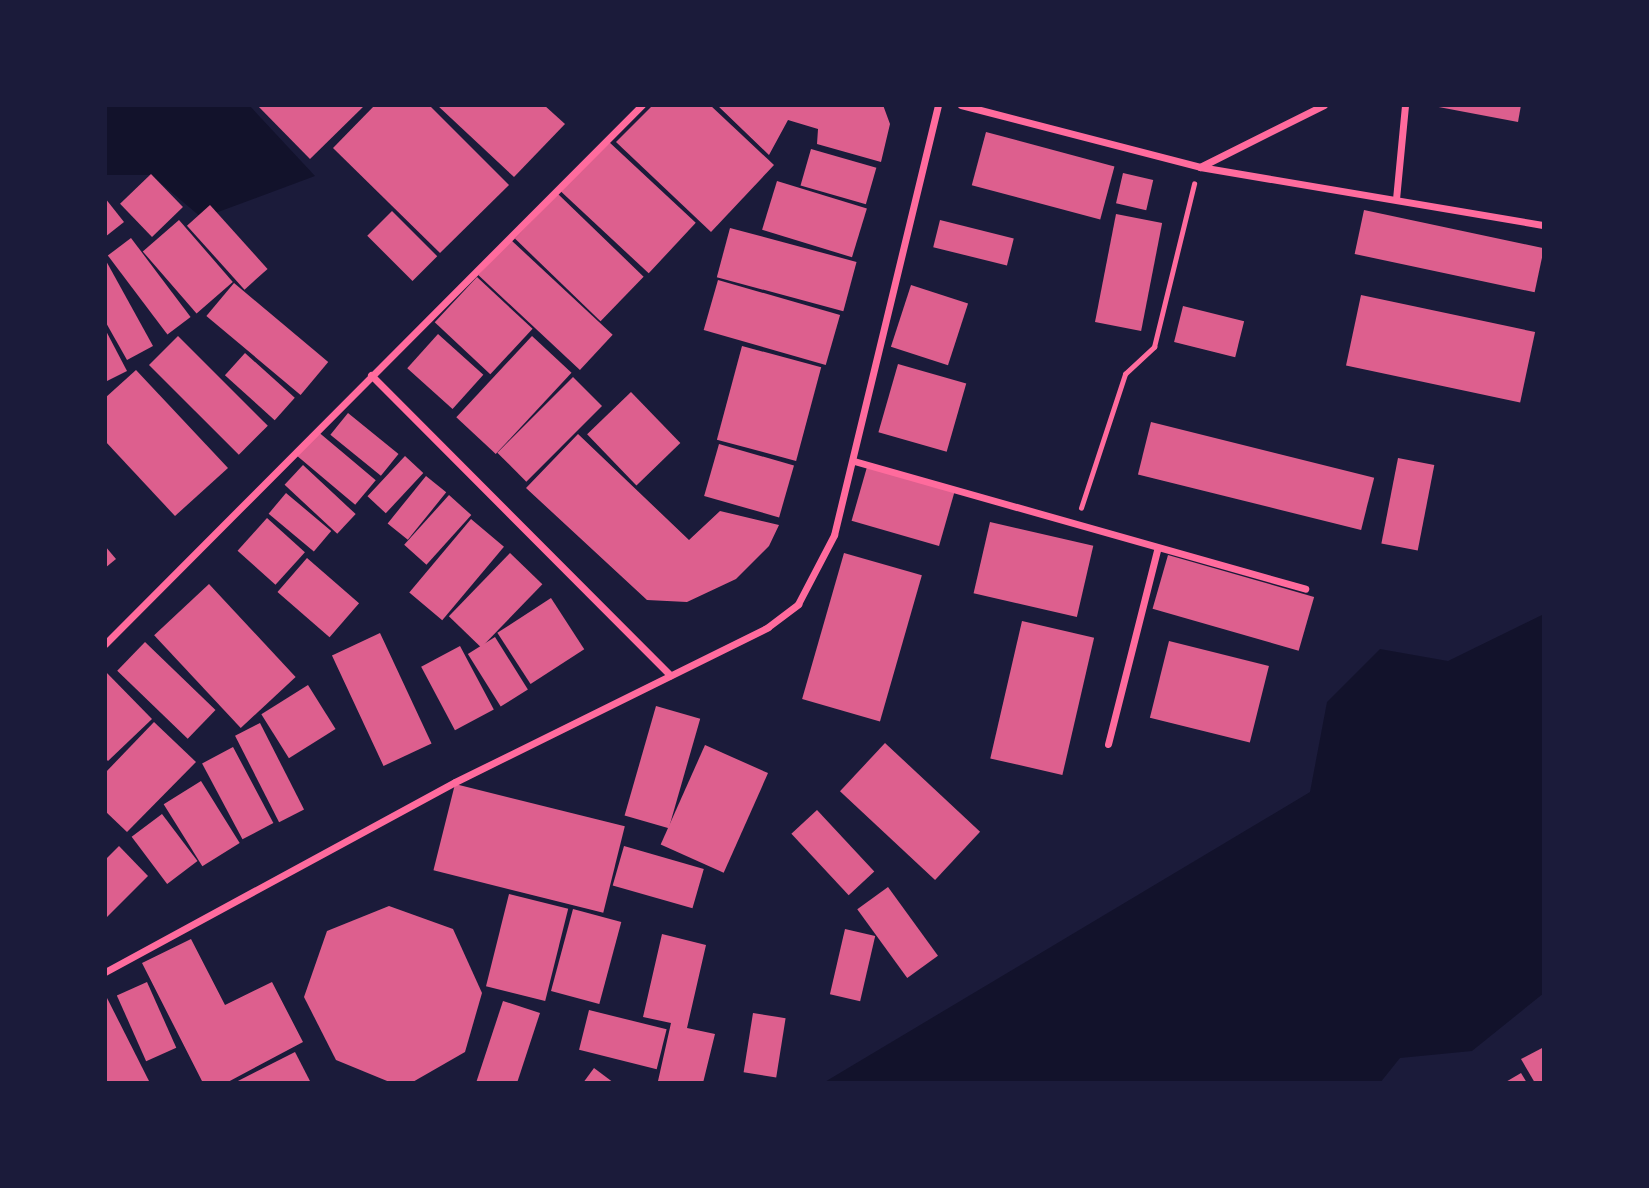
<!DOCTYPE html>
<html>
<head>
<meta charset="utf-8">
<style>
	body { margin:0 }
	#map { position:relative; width:1649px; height:1188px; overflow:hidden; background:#1b1b3a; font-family:Signika,sans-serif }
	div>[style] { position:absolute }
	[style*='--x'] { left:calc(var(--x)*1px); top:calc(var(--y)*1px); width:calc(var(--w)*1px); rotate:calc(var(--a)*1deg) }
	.water>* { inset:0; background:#12122b }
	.building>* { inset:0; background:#dd5f8e; transform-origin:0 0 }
	.path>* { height:4.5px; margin:-2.25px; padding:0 2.25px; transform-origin:2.25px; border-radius:2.25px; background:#ff6b9d }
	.minor>* { height:7px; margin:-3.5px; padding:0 3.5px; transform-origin:3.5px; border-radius:3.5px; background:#ff6b9d }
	span { translate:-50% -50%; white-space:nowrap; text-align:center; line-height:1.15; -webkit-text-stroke:6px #1b1b3a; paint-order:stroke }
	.frame { position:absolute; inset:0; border:107px solid #1b1b3a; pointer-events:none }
</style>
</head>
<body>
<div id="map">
	<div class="water">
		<i style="clip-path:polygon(105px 105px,249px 105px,315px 176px,202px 218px,151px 175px,105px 175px)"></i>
		<i style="clip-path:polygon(1544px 614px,1544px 993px,1472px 1051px,1400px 1058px,1380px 1083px,823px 1083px,1310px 792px,1327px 702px,1380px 649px,1448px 661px)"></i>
	</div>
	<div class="building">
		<i style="clip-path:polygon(257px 105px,365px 105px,310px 159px)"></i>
		<i style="clip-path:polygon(375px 105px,429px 105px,509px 185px,440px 253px,333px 148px)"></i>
		<i style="clip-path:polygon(437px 105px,544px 105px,565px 124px,514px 177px)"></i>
		<i style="clip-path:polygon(653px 105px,710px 105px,774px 165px,711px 232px,616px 142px)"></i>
		<i style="clip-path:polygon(717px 105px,883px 105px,890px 124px,881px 162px,817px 144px,818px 129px,788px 120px,769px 155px)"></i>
		<i style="clip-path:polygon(1428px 105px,1521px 105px,1518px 122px)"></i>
		<i style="left:986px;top:132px;width:133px;height:55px;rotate:15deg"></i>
		<i style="left:608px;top:141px;width:120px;height:69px;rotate:43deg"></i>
		<i style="left:811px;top:149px;width:68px;height:38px;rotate:16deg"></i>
		<i style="left:1123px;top:173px;width:31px;height:31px;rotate:13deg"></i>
		<i style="left:151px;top:174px;width:46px;height:43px;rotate:46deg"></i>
		<i style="left:777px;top:181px;width:94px;height:51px;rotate:17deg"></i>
		<i style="left:558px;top:194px;width:119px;height:62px;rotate:44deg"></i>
		<i style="clip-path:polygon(105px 198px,124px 222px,105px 237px)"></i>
		<i style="left:210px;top:205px;width:86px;height:31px;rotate:48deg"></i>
		<i style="left:1364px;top:210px;width:184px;height:45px;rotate:12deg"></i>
		<i style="left:392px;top:211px;width:64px;height:35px;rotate:45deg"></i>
		<i style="left:1116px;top:214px;width:47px;height:110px;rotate:11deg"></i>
		<i style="left:179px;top:220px;width:82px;height:48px;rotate:49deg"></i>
		<i style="left:940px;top:220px;width:76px;height:28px;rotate:14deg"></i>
		<i style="left:730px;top:228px;width:131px;height:51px;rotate:15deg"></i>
		<i style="left:131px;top:238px;width:99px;height:29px;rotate:53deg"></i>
		<i style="left:511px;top:240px;width:139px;height:48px;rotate:43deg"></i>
		<i style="clip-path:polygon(105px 259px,153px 346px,127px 360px,105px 321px)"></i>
		<i style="left:477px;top:277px;width:76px;height:62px;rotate:43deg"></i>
		<i style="left:718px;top:280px;width:127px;height:52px;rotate:16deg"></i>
		<i style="left:234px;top:283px;width:123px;height:43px;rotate:40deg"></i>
		<i style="left:911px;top:285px;width:60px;height:65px;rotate:18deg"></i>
		<i style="left:1361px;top:295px;width:178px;height:72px;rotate:12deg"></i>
		<i style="left:1183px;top:306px;width:63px;height:37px;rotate:14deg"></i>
		<i style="clip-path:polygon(105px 329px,127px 371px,105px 382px)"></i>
		<i style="left:438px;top:334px;width:61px;height:46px;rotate:42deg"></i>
		<i style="left:178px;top:336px;width:127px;height:41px;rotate:45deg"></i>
		<i style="left:532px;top:336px;width:54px;height:111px;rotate:43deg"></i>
		<i style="left:742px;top:346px;width:82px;height:97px;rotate:15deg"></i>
		<i style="left:245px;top:353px;width:67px;height:30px;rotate:42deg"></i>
		<i style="left:898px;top:364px;width:71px;height:71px;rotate:16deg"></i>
		<i style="clip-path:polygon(136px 370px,228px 468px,175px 516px,105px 441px,105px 398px)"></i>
		<i style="left:573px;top:377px;width:41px;height:107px;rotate:45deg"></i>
		<i style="left:631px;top:392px;width:71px;height:61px;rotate:46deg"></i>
		<i style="left:348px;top:413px;width:65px;height:28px;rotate:39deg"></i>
		<i style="left:1151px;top:422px;width:230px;height:54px;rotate:14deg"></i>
		<i style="left:316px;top:430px;width:78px;height:32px;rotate:40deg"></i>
		<i style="clip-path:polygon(578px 434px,689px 540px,720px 511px,779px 525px,769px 546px,736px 579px,687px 602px,647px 600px,526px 488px)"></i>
		<i style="left:719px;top:444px;width:78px;height:54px;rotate:16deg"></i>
		<i style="left:405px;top:456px;width:25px;height:55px;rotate:43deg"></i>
		<i style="left:1398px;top:458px;width:37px;height:87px;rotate:11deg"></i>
		<i style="left:303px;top:465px;width:72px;height:27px;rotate:43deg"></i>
		<i style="left:867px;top:467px;width:91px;height:56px;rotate:16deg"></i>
		<i style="left:426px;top:476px;width:26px;height:61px;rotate:39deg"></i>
		<i style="left:286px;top:493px;width:59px;height:27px;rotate:40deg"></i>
		<i style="left:449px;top:495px;width:30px;height:67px;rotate:42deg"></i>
		<i style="left:267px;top:518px;width:51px;height:44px;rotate:42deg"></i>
		<i style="left:471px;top:519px;width:43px;height:96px;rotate:40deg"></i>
		<i style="left:990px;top:522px;width:106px;height:73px;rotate:13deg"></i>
		<i style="clip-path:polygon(105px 546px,116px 559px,105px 568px)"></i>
		<i style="left:510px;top:553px;width:45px;height:88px;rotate:44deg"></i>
		<i style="left:844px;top:553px;width:81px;height:152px;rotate:16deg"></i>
		<i style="left:1168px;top:555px;width:152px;height:56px;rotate:16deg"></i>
		<i style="left:307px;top:558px;width:69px;height:45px;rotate:41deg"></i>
		<i style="left:209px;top:584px;width:127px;height:75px;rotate:47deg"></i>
		<i style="left:551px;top:598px;width:61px;height:64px;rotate:57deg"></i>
		<i style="left:1022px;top:621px;width:74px;height:141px;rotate:13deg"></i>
		<i style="left:380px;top:633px;width:122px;height:53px;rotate:65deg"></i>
		<i style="left:495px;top:637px;width:62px;height:32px;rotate:58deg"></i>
		<i style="left:1169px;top:641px;width:103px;height:79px;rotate:14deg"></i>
		<i style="left:145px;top:642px;width:98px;height:40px;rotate:44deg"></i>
		<i style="left:460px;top:646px;width:72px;height:44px;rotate:62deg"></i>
		<i style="clip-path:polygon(105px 671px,152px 719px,108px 761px,105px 758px)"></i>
		<i style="left:308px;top:685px;width:52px;height:55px;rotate:58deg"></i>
		<i style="left:656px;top:706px;width:46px;height:114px;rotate:16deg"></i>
		<i style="clip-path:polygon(154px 722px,196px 762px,127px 832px,105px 811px,105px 773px)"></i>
		<i style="left:260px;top:723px;width:97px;height:28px;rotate:63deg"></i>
		<i style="left:885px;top:743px;width:130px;height:66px;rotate:43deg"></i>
		<i style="left:705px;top:745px;width:69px;height:109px;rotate:24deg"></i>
		<i style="left:233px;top:747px;width:86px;height:35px;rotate:62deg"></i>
		<i style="left:201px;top:781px;width:73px;height:44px;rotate:58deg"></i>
		<i style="left:455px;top:784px;width:175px;height:89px;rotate:14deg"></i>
		<i style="left:817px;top:810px;width:84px;height:35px;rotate:47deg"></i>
		<i style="left:162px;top:814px;width:59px;height:38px;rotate:53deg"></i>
		<i style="clip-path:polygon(119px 846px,148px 876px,105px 919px,105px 860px)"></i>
		<i style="left:624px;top:846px;width:83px;height:41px;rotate:16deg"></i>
		<i style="left:888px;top:887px;width:85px;height:38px;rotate:54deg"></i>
		<i style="left:509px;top:894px;width:61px;height:95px;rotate:14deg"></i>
		<i style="clip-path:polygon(389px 906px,453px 929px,482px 993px,465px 1052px,411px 1083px,392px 1083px,336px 1060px,304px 997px,327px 931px)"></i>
		<i style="left:573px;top:909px;width:50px;height:85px;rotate:15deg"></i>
		<i style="left:845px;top:929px;width:31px;height:67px;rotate:13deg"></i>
		<i style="clip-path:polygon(662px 934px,706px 945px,687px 1028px,715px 1034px,703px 1083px,658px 1081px,671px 1023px,643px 1017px)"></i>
		<i style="clip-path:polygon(191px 939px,225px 1005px,272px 982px,303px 1042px,226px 1083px,203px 1083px,142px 963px)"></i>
		<i style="left:147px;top:982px;width:72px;height:33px;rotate:66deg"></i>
		<i style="clip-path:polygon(105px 994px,150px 1083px,105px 1083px)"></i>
		<i style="clip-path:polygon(503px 1001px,540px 1013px,517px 1083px,476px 1083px)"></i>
		<i style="left:589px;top:1010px;width:80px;height:41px;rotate:14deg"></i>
		<i style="left:753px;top:1013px;width:33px;height:60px;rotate:9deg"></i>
		<i style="clip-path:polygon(1544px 1047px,1544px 1083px,1535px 1083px,1521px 1059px)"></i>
		<i style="clip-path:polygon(295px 1052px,311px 1083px,234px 1083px)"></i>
		<i style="clip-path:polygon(594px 1068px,614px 1083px,583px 1083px)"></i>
		<i style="clip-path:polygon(1521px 1073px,1527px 1083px,1504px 1083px)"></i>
	</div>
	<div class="path">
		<i style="--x:1081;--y:508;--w:141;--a:-71.8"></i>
		<i style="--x:1125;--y:374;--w:40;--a:-43"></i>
		<i style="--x:1154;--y:347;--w:168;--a:-76.2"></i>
	</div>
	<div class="minor">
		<i style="--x:961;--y:105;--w:247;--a:14.5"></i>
		<i style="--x:1200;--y:167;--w:349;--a:9.6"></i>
		<i style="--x:1200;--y:167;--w:139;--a:-26.6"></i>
		<i style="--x:1396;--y:199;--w:94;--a:-84.5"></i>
		<i style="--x:371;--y:375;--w:424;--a:45.1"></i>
		<i style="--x:854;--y:461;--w:469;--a:15.8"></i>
		<i style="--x:105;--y:644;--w:761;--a:-45.11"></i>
		<i style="--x:1108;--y:744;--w:200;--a:-75.8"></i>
		<i style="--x:105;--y:972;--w:398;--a:-28.5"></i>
		<i style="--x:455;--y:782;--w:349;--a:-26.3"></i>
		<i style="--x:768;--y:627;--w:38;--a:-37"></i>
		<i style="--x:798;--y:604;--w:78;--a:-62.4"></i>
		<i style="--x:834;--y:535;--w:442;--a:-76.4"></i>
	</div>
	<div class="frame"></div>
</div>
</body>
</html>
